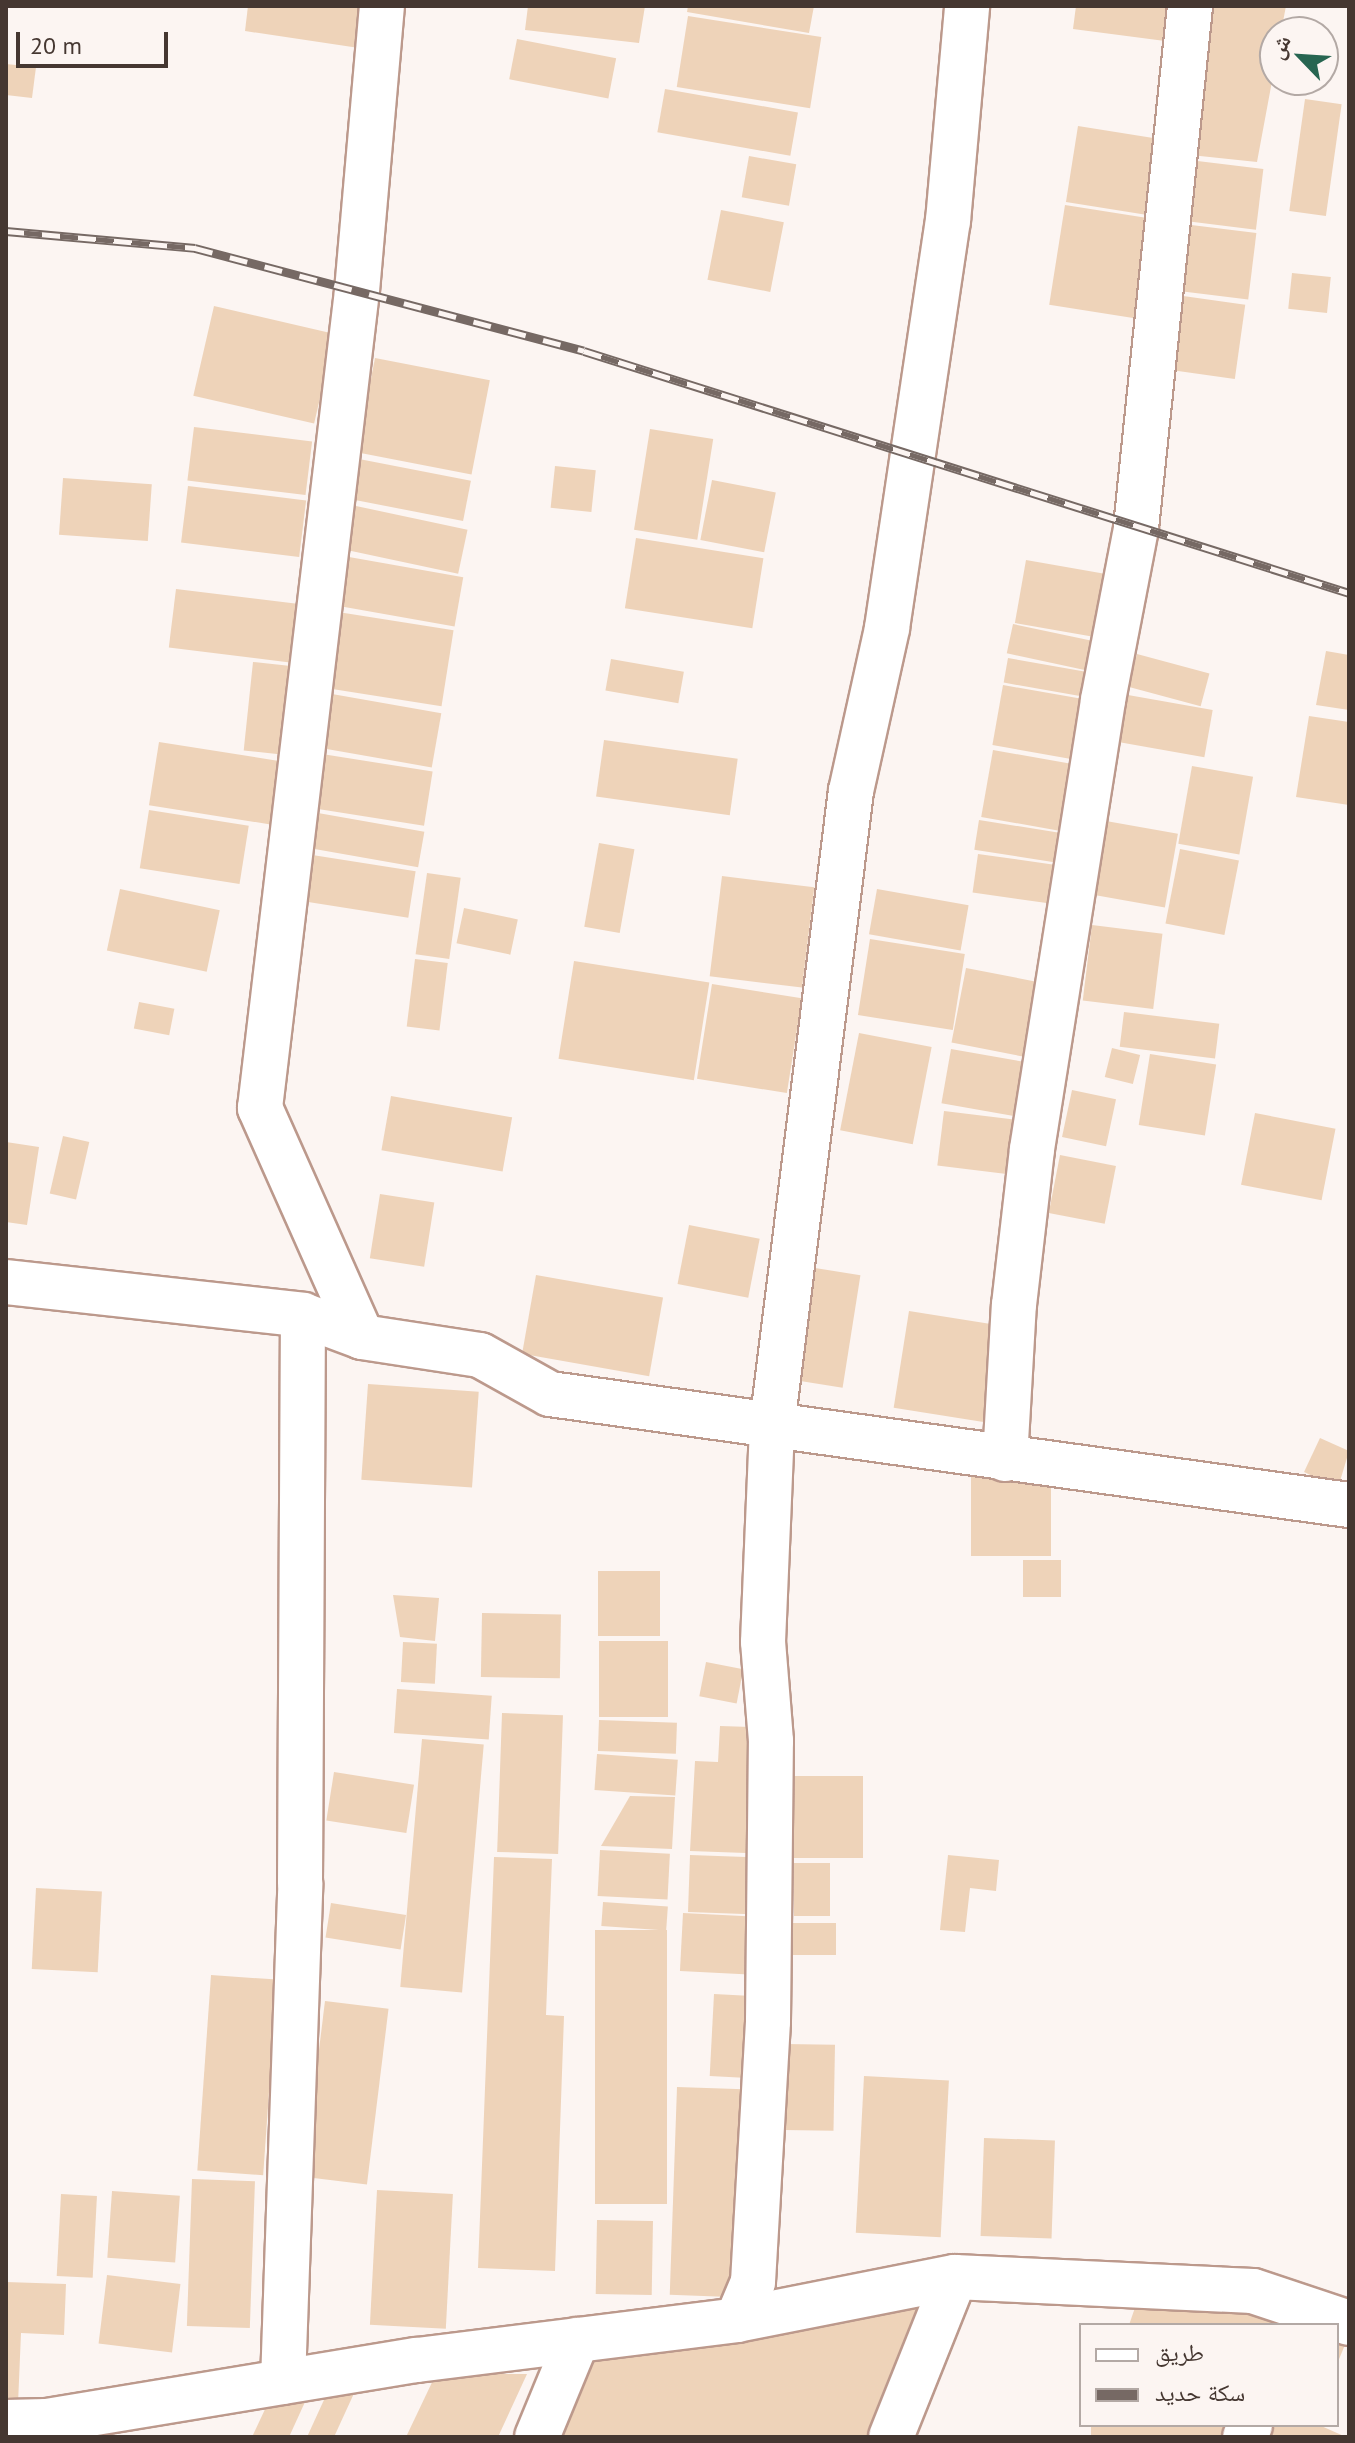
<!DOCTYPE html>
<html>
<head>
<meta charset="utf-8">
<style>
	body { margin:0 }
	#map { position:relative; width:1355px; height:2443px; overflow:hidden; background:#fcf5f2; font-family:"PT Sans","Noto Naskh Arabic",sans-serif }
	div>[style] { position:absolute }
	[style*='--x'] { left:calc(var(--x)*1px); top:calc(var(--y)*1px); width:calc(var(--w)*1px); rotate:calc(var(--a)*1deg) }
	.building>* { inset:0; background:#eed3b9; transform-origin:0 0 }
	.roads { filter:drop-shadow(2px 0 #bc998c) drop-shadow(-2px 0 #bc998c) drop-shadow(0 2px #bc998c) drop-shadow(0 -2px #bc998c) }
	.minor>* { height:44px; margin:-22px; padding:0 22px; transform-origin:22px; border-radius:22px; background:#fff }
	.rail>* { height:9px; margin-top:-4.5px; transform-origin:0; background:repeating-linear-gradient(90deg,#fcf5f2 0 18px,#766964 0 36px); box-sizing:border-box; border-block:2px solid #766964 }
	span { translate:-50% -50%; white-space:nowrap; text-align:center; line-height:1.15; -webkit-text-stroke:8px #fcf5f2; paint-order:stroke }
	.frame { position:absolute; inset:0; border:8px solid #453731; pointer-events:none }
	.legend { position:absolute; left:1079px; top:2323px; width:260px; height:104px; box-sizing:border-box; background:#fcf5f2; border:2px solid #b3a9a5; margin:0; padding:10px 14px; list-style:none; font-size:24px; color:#453731 }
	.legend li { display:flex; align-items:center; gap:16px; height:40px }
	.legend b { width:40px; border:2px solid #b3a9a5 }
	.north { position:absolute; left:1259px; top:16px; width:80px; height:80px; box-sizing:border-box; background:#fcf5f2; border:2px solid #b3a9a5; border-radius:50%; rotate:295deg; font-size:22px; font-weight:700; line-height:32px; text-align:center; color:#453731 }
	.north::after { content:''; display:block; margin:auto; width:28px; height:36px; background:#276551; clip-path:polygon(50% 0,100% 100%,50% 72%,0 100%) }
	.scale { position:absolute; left:16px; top:32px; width:152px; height:36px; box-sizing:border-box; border:4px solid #453731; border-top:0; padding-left:10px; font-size:24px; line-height:28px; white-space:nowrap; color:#453731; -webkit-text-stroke:6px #fcf5f2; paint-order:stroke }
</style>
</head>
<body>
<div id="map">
	<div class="building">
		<i style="clip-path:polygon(248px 6px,365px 6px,359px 48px,245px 31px)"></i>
		<i style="clip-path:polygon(528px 6px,645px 6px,639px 43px,525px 30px)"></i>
		<i style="clip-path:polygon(688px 6px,814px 6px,809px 33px,687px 12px)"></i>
		<i style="clip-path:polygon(1076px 6px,1170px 6px,1165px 41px,1073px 29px)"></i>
		<i style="clip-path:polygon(1204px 6px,1286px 6px,1281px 32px,1275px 32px,1275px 65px,1257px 162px,1181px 154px)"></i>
		<i style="left:688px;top:16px;width:135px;height:72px;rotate:9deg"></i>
		<i style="left:517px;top:39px;width:101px;height:41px;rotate:11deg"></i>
		<i style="clip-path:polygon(6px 64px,36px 67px,32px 98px,6px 95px)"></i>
		<i style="left:665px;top:89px;width:135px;height:44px;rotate:10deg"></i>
		<i style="left:1305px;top:99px;width:37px;height:113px;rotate:8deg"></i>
		<i style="left:1078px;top:126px;width:92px;height:77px;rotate:9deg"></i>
		<i style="left:749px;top:156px;width:48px;height:42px;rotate:10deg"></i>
		<i style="left:1181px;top:159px;width:83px;height:61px;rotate:7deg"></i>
		<i style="left:1065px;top:205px;width:93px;height:101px;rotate:9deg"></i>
		<i style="left:721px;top:210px;width:64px;height:71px;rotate:11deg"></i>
		<i style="left:1175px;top:223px;width:82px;height:67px;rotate:7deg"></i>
		<i style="left:1292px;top:273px;width:39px;height:36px;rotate:6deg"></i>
		<i style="left:1169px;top:294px;width:77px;height:75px;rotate:8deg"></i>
		<i style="left:214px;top:306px;width:124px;height:92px;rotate:13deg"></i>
		<i style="left:375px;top:358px;width:117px;height:96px;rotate:11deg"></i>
		<i style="left:194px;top:427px;width:119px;height:54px;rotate:7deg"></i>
		<i style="left:650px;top:429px;width:64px;height:102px;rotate:9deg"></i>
		<i style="left:359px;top:459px;width:114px;height:41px;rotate:11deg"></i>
		<i style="left:555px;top:466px;width:41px;height:42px;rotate:6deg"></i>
		<i style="left:63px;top:478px;width:89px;height:57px;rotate:4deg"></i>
		<i style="left:712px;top:480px;width:65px;height:61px;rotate:11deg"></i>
		<i style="left:188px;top:486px;width:119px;height:57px;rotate:7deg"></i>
		<i style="left:356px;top:506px;width:114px;height:45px;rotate:12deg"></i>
		<i style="left:636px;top:538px;width:129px;height:71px;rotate:9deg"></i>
		<i style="left:349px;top:557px;width:116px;height:50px;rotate:10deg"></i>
		<i style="left:1026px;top:560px;width:84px;height:64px;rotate:10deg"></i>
		<i style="left:176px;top:589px;width:122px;height:59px;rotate:7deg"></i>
		<i style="left:338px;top:612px;width:117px;height:77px;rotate:9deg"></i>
		<i style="left:1013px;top:624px;width:88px;height:30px;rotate:12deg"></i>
		<i style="clip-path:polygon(1326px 651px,1349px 655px,1349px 710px,1316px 705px)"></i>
		<i style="left:1137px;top:654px;width:75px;height:34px;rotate:15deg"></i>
		<i style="left:1008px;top:658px;width:89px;height:25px;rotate:10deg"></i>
		<i style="left:611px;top:659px;width:74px;height:32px;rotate:10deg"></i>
		<i style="left:253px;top:662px;width:38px;height:89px;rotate:6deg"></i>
		<i style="left:1003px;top:685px;width:87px;height:61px;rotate:10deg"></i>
		<i style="left:332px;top:694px;width:111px;height:55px;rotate:10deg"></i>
		<i style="left:1128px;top:695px;width:86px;height:48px;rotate:10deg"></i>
		<i style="clip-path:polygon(1309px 716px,1349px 722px,1349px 805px,1296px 797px)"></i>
		<i style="left:604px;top:740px;width:135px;height:57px;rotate:8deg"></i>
		<i style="left:159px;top:742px;width:123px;height:64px;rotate:9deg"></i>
		<i style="left:993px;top:750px;width:89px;height:68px;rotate:10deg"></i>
		<i style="left:322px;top:754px;width:112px;height:55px;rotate:9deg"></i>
		<i style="left:1192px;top:766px;width:62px;height:79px;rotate:10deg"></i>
		<i style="left:149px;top:810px;width:101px;height:59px;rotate:9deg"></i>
		<i style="left:318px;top:813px;width:108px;height:36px;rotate:10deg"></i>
		<i style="left:979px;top:820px;width:97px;height:30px;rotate:9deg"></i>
		<i style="left:1106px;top:821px;width:73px;height:75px;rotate:10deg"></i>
		<i style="left:599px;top:843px;width:36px;height:85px;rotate:10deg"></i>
		<i style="left:1180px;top:849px;width:60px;height:76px;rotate:11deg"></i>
		<i style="left:306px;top:854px;width:111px;height:47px;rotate:9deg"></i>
		<i style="left:978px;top:854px;width:91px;height:39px;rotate:8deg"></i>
		<i style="left:427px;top:873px;width:34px;height:82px;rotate:8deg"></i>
		<i style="left:722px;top:876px;width:93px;height:101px;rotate:7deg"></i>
		<i style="left:120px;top:889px;width:102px;height:63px;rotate:12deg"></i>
		<i style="left:877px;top:889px;width:93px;height:46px;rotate:10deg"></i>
		<i style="left:464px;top:908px;width:55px;height:36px;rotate:12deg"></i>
		<i style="left:1092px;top:925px;width:71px;height:76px;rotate:7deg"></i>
		<i style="left:870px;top:939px;width:96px;height:77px;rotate:9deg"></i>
		<i style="left:415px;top:959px;width:33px;height:68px;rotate:7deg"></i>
		<i style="left:574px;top:961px;width:137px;height:99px;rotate:9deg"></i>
		<i style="left:966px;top:968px;width:86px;height:76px;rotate:11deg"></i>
		<i style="left:712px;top:984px;width:91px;height:96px;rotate:9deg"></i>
		<i style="left:139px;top:1002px;width:36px;height:27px;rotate:11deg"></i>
		<i style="left:1124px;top:1012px;width:96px;height:35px;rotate:7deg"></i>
		<i style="left:859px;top:1033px;width:74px;height:99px;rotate:11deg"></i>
		<i style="left:1112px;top:1048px;width:29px;height:30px;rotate:14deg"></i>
		<i style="left:951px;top:1049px;width:87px;height:55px;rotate:10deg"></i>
		<i style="left:1150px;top:1054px;width:67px;height:72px;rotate:9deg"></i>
		<i style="left:1072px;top:1090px;width:45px;height:48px;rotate:12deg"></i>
		<i style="left:391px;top:1096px;width:123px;height:55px;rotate:10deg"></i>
		<i style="left:944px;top:1111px;width:80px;height:55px;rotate:7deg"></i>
		<i style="left:1255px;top:1113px;width:82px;height:73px;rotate:11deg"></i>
		<i style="left:63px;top:1136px;width:27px;height:59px;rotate:13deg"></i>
		<i style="clip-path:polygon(6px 1142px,39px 1147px,27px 1225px,6px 1222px)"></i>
		<i style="left:1060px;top:1155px;width:57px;height:59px;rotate:11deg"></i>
		<i style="left:380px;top:1194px;width:55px;height:65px;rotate:9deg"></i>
		<i style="left:689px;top:1225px;width:72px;height:60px;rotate:11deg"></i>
		<i style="left:815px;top:1268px;width:46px;height:114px;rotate:9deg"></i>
		<i style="left:536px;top:1275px;width:129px;height:80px;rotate:10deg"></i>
		<i style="left:909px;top:1311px;width:94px;height:98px;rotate:9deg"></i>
		<i style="left:368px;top:1384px;width:111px;height:96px;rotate:4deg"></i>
		<i style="clip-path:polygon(1320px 1438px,1349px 1451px,1338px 1488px,1304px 1472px)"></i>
		<i style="left:971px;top:1469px;width:80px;height:87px"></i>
		<i style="left:1023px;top:1560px;width:38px;height:37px"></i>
		<i style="left:598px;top:1571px;width:62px;height:65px"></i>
		<i style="clip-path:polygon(393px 1595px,439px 1598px,435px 1641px,400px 1637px)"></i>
		<i style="left:482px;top:1613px;width:79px;height:64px;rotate:1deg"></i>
		<i style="left:599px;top:1641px;width:69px;height:76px"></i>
		<i style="left:403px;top:1642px;width:34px;height:40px;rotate:3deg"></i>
		<i style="left:706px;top:1662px;width:38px;height:35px;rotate:11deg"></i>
		<i style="left:397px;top:1689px;width:95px;height:44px;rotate:4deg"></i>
		<i style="left:502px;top:1713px;width:61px;height:139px;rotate:2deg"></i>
		<i style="left:599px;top:1720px;width:78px;height:31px;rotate:2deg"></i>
		<i style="clip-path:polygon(720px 1726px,751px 1727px,746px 1853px,690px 1851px,695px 1761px,718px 1762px)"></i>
		<i style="left:422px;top:1739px;width:62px;height:249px;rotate:5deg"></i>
		<i style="left:597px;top:1754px;width:81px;height:36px;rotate:4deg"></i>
		<i style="left:334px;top:1772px;width:81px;height:49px;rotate:9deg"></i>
		<i style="left:787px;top:1776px;width:76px;height:82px"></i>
		<i style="clip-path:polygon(630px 1796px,675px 1797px,672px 1849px,601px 1846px)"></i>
		<i style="left:600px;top:1850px;width:70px;height:46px;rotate:3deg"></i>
		<i style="left:690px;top:1855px;width:70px;height:57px;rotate:2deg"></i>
		<i style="clip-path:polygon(948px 1855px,999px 1860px,996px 1891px,970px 1888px,965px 1932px,940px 1930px)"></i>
		<i style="clip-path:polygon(494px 1857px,552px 1859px,546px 2015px,564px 2016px,555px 2271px,478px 2268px)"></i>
		<i style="left:830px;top:1863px;width:53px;height:36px;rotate:90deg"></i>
		<i style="left:36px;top:1888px;width:66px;height:81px;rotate:3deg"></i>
		<i style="left:603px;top:1902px;width:65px;height:24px;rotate:4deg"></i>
		<i style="left:331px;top:1903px;width:76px;height:35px;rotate:9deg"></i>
		<i style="left:683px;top:1913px;width:74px;height:58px;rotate:3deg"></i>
		<i style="left:790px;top:1923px;width:46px;height:32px"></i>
		<i style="left:667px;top:1930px;width:274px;height:72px;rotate:90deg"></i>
		<i style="left:211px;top:1975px;width:66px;height:196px;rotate:4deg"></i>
		<i style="left:714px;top:1994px;width:38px;height:82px;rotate:3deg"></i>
		<i style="left:325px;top:2001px;width:64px;height:177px;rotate:7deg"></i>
		<i style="left:785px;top:2044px;width:50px;height:86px;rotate:1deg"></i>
		<i style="left:864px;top:2076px;width:85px;height:157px;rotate:3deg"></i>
		<i style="left:677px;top:2087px;width:74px;height:208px;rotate:2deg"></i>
		<i style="left:984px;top:2138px;width:71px;height:98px;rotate:2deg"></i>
		<i style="left:192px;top:2179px;width:63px;height:147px;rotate:2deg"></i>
		<i style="left:377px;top:2190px;width:76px;height:135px;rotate:3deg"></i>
		<i style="left:112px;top:2191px;width:68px;height:67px;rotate:4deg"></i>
		<i style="left:61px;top:2194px;width:36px;height:82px;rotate:3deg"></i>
		<i style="left:597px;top:2220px;width:56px;height:74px;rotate:1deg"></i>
		<i style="left:107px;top:2275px;width:74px;height:69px;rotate:7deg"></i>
		<i style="clip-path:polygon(6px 2282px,66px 2284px,64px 2335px,21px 2333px,18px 2404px,6px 2403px)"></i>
		<i style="clip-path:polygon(936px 2294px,878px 2437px,552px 2437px,585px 2353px)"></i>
		<i style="clip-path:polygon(1138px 2299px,1276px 2313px,1272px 2325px,1129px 2325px)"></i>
		<i style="clip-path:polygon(1337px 2336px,1347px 2340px,1337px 2364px)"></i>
		<i style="clip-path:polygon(436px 2374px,527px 2374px,498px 2437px,406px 2437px)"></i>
		<i style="clip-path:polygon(334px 2378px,356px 2389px,334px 2437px,307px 2437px)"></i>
		<i style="clip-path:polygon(275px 2388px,305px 2402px,289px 2437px,252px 2437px)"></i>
		<i style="left:1091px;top:2425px;width:141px;height:13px"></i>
		<i style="clip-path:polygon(1262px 2425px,1319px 2425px,1346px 2437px,1256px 2437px)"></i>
	</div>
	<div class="roads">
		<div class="minor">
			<i style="--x:6;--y:1282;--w:299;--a:6.3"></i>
			<i style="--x:362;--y:1337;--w:119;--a:8.7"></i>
			<i style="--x:480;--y:1355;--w:80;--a:29.1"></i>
			<i style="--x:550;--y:1394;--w:807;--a:7.91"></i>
			<i style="--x:1005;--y:1459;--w:154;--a:-86.7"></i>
			<i style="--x:1014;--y:1305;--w:157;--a:-83.4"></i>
			<i style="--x:1032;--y:1149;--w:455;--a:-81"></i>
			<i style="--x:1103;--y:700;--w:175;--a:-79.1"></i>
			<i style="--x:1136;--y:528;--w:525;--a:-84.09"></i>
			<i style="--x:737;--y:2320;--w:41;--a:-67.2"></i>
			<i style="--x:753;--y:2282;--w:261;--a:-86.7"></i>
			<i style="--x:768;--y:2021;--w:280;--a:-89.4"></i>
			<i style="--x:771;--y:1741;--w:99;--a:-94.6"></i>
			<i style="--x:763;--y:1642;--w:216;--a:-87.6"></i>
			<i style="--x:772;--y:1426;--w:640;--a:-82.91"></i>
			<i style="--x:851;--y:791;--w:167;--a:-77.5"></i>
			<i style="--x:887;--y:628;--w:412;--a:-81.5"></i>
			<i style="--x:948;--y:221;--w:216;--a:-84.9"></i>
			<i style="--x:283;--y:2382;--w:499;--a:-88"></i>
			<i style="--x:300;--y:1883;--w:568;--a:-89.7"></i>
			<i style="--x:303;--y:1315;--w:63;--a:20.4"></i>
			<i style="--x:362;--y:1337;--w:251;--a:-114"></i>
			<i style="--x:260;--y:1108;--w:823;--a:-83.23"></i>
			<i style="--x:357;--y:291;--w:286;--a:-85"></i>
			<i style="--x:6;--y:2422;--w:41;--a:-1.4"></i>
			<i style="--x:47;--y:2421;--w:375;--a:-9.4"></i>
			<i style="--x:417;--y:2360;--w:322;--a:-7.1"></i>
			<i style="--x:737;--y:2320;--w:222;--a:-11.2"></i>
			<i style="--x:955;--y:2277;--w:298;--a:2.7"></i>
			<i style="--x:1253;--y:2291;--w:101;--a:18.4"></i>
			<i style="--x:537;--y:2437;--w:105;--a:-67.6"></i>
			<i style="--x:891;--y:2437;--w:172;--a:-68.2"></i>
			<i style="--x:1245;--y:2437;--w:13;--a:-67"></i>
		</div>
	</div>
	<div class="rail">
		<i style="--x:6;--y:231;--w:190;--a:5.1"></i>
		<i style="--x:195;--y:248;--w:402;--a:14.8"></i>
		<i style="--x:584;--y:351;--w:802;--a:17.55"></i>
	</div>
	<div class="frame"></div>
	<ul class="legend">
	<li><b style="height:10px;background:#fff"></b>طريق</li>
	<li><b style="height:10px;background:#766964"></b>سكة حديد</li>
	</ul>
	<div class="north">ش</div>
	<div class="scale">20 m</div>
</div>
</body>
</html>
